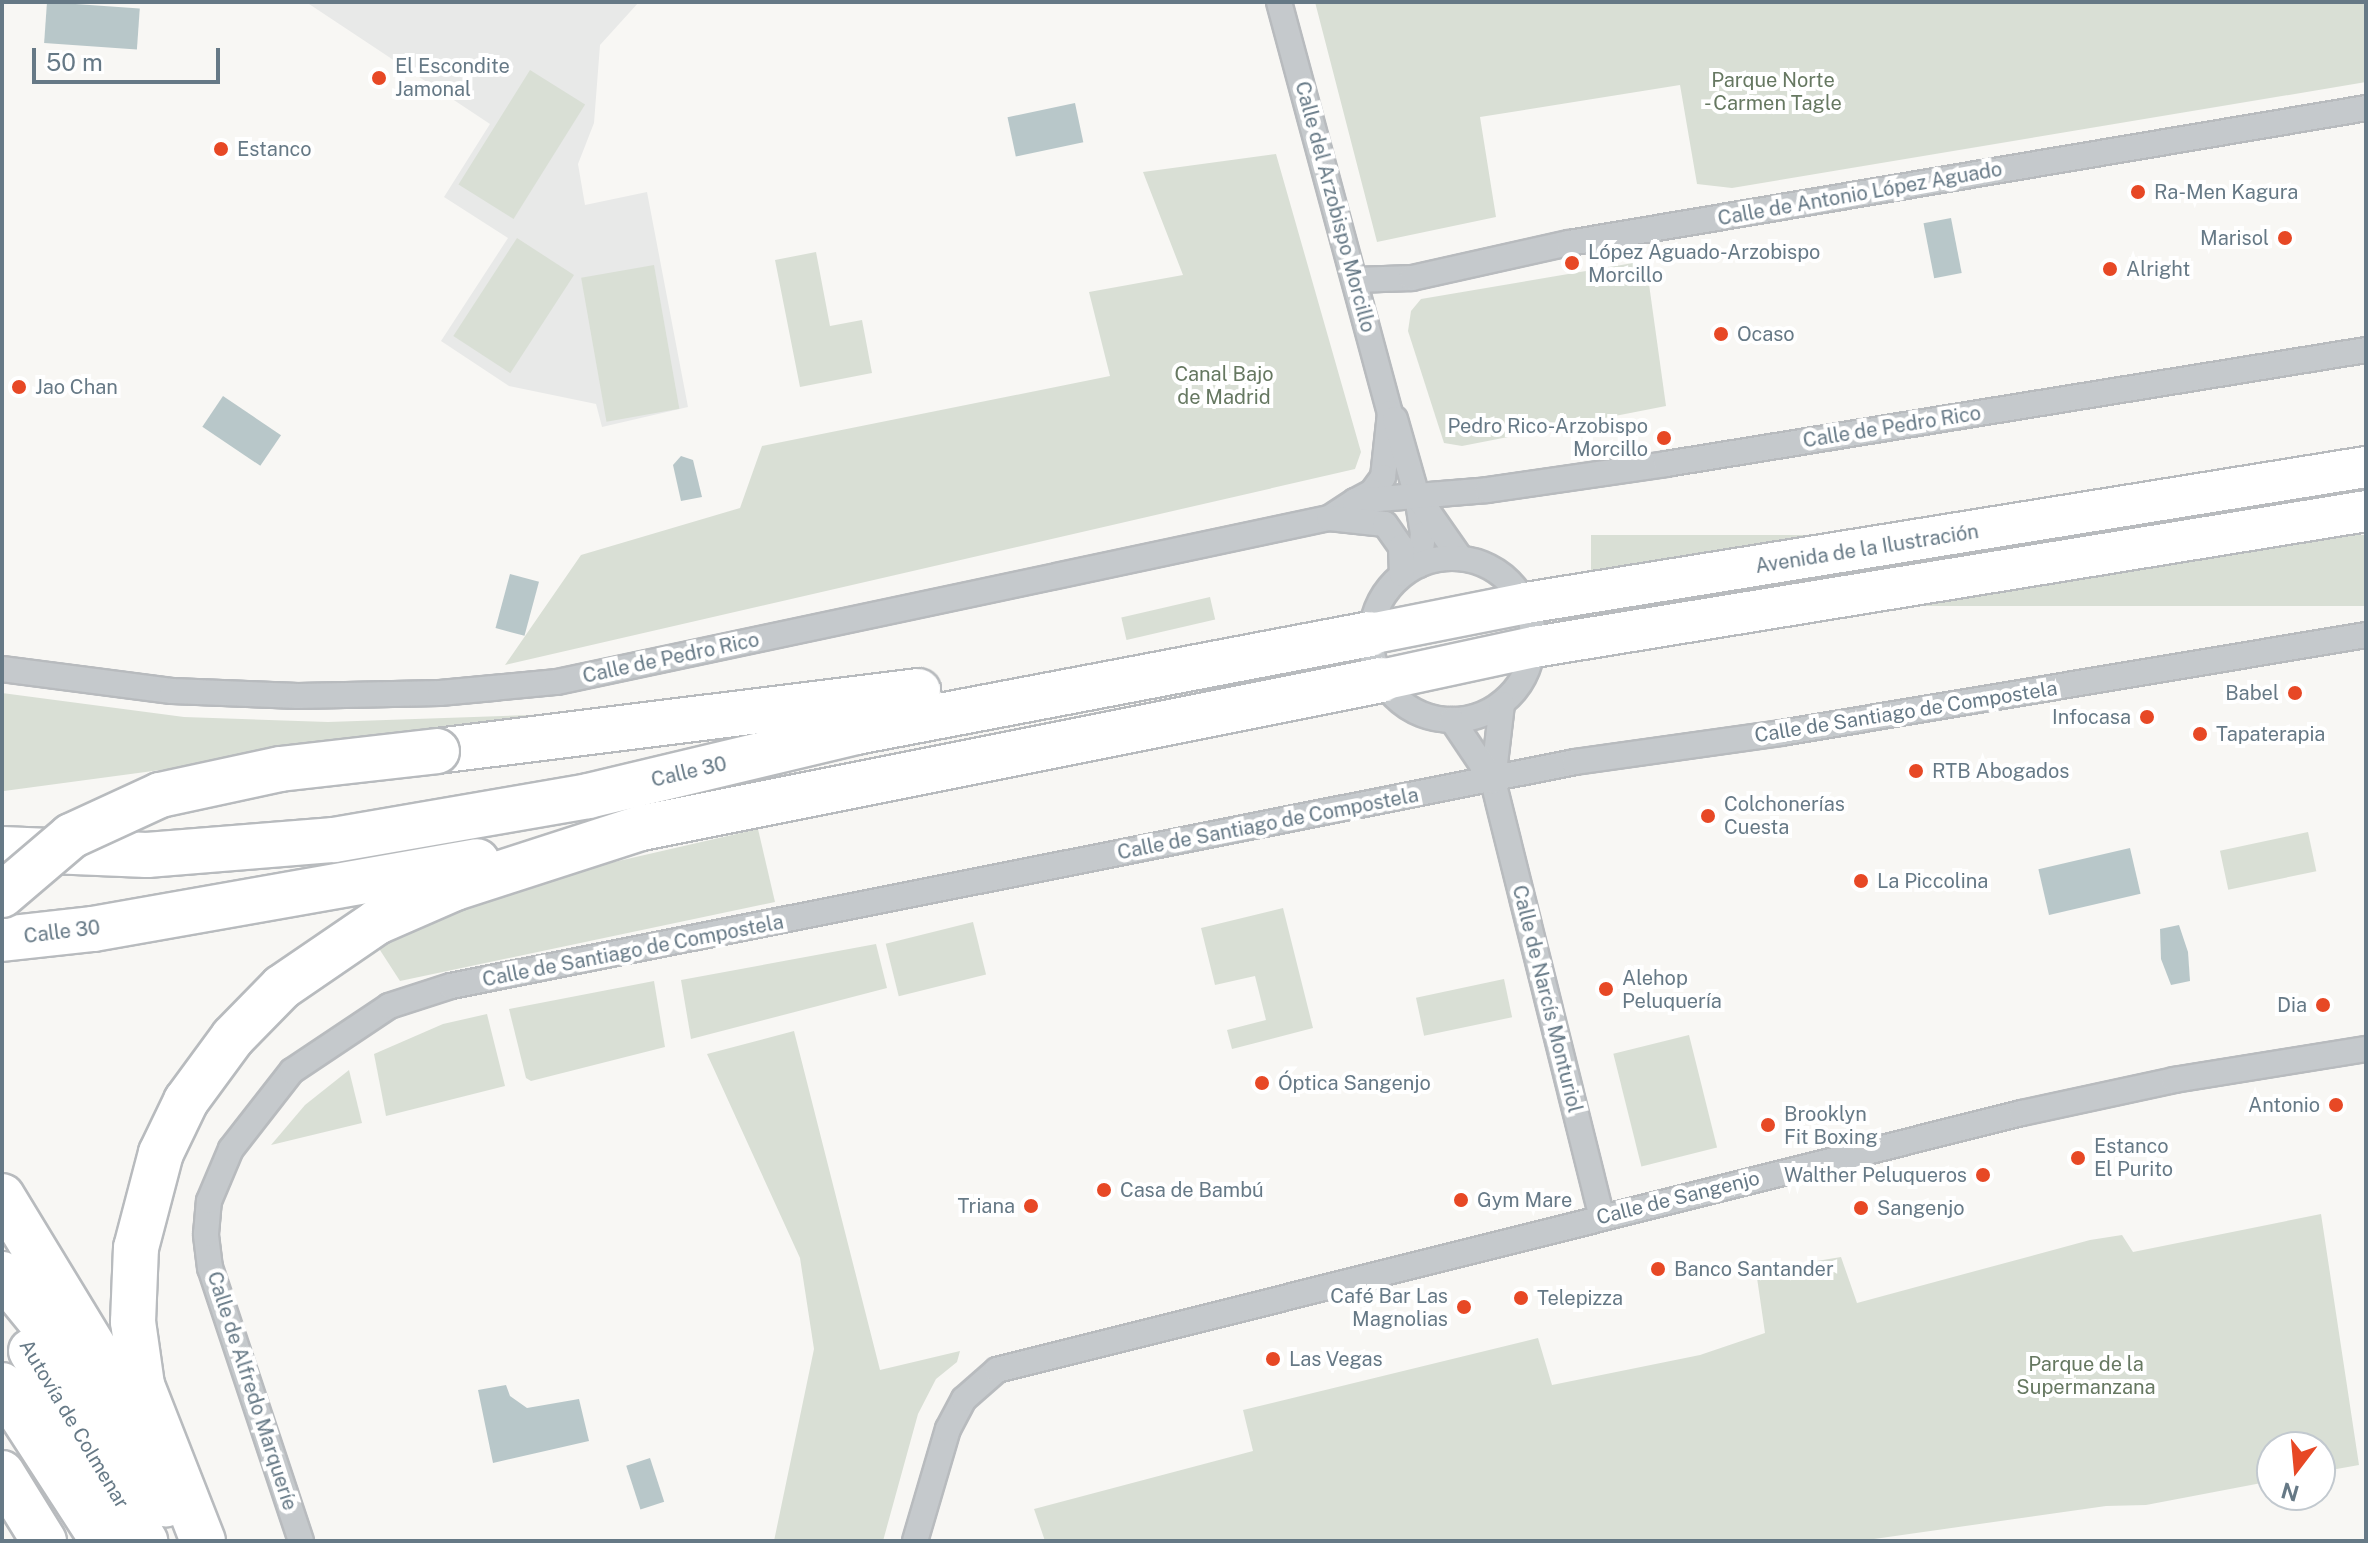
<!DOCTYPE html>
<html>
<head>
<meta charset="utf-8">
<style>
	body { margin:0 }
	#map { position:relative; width:2368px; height:1543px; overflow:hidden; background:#f8f7f4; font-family:"Public Sans",sans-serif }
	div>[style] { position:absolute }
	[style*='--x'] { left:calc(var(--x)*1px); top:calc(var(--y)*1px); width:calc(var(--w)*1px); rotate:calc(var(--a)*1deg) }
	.built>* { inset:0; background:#e8e9e8 }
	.green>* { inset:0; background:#d9dfd5; transform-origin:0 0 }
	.water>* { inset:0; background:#b8c7c9; transform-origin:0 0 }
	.roads { filter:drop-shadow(2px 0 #b8bbbe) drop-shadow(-2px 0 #b8bbbe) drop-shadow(0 2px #b8bbbe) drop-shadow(0 -2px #b8bbbe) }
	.minor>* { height:24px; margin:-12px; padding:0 12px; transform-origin:12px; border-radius:12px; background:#c5c9cc }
	.minor>.ring { margin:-12px; padding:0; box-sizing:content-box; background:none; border:24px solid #c5c9cc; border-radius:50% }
	.trunk>* { height:40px; margin:-20px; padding:0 20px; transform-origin:20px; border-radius:20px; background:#fff }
	.motorway>* { height:44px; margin:-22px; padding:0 22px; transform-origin:22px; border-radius:22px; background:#fff }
	.bridges { filter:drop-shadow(2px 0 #b8bbbe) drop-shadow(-2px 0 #b8bbbe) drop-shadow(0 2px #b8bbbe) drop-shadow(0 -2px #b8bbbe) }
	.motorway-bridge>* { height:44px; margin:-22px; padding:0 22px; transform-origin:22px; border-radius:22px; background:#fff }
	.dots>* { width:22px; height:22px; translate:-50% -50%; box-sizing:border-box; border:4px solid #fff; border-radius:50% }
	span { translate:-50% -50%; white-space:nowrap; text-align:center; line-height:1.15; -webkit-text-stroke:8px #fff; paint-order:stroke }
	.poi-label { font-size:20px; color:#667986 }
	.left { translate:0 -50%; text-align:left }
	.right { translate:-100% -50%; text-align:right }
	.park-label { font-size:20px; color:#667861 }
	.street-label { font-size:20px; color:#667986 }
	.frame { position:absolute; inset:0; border:4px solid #667986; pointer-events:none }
	.north { position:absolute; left:2256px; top:1431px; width:80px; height:80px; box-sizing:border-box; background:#fff; border:2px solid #c2c9cf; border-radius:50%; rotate:196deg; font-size:22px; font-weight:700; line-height:32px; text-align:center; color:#667986 }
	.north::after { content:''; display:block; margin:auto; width:28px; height:36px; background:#e74825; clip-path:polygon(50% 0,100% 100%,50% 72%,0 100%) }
	.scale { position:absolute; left:32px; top:48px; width:188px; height:36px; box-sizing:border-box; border:4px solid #667986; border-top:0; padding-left:10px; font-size:24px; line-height:28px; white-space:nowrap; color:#667986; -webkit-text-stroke:6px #fff; paint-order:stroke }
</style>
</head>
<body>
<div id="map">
	<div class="built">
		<i style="clip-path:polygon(306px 2px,639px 2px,600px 45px,594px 123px,578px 164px,585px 205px,647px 192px,688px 407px,602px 427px,596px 404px,509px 386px,441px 341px,508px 238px,444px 197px,490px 124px)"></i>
	</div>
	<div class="green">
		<i style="clip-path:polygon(1315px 2px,2366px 2px,2366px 82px,1732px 188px,1697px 184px,1680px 85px,1480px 117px,1496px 217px,1377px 242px)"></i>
		<i style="left:530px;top:70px;width:65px;height:135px;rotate:32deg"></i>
		<i style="clip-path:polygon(1276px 154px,1361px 452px,1355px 469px,505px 665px,581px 555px,740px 508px,762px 446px,1110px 376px,1089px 292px,1183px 275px,1143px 172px)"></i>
		<i style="left:517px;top:238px;width:68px;height:117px;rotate:33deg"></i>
		<i style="clip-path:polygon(816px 252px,830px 326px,862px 320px,872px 373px,800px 387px,775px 260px)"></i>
		<i style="clip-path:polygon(1639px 262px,1648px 277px,1666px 406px,1462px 446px,1444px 443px,1408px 331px,1411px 311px,1421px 299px)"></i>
		<i style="left:654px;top:265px;width:146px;height:74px;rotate:80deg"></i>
		<i style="left:2366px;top:535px;width:71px;height:775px;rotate:90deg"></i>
		<i style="left:1210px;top:597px;width:23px;height:91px;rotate:77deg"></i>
		<i style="clip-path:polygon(2px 693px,184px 717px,328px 722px,585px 713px,4px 791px)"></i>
		<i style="clip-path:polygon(758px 829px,775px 902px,400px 981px,376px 944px,531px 881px)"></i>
		<i style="left:2308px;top:832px;width:40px;height:90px;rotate:78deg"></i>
		<i style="clip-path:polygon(1283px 908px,1313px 1028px,1232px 1049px,1227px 1030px,1266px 1020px,1255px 976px,1215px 985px,1201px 928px)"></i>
		<i style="left:973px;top:922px;width:54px;height:90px;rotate:76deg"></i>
		<i style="clip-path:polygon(876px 944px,887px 988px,691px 1039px,681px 980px)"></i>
		<i style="left:1504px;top:979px;width:39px;height:90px;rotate:78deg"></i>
		<i style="clip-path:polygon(654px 981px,665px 1047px,531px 1081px,526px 1078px,509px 1009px)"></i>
		<i style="clip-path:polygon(487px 1014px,505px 1086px,386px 1116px,374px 1054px,443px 1024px)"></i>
		<i style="clip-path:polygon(794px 1031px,880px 1370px,960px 1351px,957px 1362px,936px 1379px,918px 1414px,883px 1541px,774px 1541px,814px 1349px,800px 1258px,707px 1054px)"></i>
		<i style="left:1689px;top:1035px;width:116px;height:78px;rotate:76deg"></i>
		<i style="clip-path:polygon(349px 1070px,362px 1123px,271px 1145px,305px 1105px)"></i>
		<i style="clip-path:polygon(2321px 1214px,2359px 1465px,2320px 1472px,2320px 1447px,2272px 1447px,2272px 1481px,2146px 1505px,2106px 1506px,1860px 1541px,1045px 1541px,1034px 1509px,1253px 1451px,1243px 1410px,1538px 1338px,1552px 1385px,1700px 1355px,1765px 1333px,1756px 1271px,1841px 1257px,1857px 1303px,2090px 1240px,2122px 1235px,2133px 1252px)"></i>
	</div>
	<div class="water">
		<i style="left:47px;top:2px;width:93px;height:41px;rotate:4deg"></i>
		<i style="left:1075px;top:103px;width:40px;height:69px;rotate:78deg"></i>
		<i style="left:1951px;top:218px;width:56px;height:28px;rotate:79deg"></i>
		<i style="left:223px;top:396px;width:70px;height:37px;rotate:34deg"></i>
		<i style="clip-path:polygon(681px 456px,693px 460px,702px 497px,681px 501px,673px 465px)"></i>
		<i style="left:510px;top:574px;width:30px;height:56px;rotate:15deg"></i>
		<i style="left:2130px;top:848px;width:47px;height:94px;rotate:77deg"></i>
		<i style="clip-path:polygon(2179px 925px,2188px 952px,2190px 981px,2171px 985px,2161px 959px,2160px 929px)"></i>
		<i style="clip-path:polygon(506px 1385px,510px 1396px,527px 1408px,579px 1399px,589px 1441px,493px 1463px,478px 1390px)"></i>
		<i style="left:650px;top:1458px;width:46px;height:25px;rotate:72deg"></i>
	</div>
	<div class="roads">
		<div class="minor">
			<i style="--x:1279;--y:2;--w:426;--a:74.9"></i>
			<i style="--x:1390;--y:413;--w:64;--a:96.2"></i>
			<i style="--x:1383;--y:477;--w:19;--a:126"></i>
			<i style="--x:1372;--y:492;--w:17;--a:152"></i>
			<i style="--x:1355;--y:280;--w:57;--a:-2"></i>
			<i style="--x:1412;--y:278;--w:161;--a:-12.6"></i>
			<i style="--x:1569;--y:243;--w:808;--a:-9.61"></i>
			<i style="--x:1395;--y:419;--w:80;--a:74.1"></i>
			<i style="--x:1417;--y:496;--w:38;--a:81"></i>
			<i style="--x:1423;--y:534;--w:31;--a:97"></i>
			<i style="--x:1417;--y:496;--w:73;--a:55"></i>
			<i style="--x:1329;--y:518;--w:31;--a:-33"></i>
			<i style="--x:1355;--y:501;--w:133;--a:-4.7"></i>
			<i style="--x:1488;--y:490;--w:180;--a:-8.3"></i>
			<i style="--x:1666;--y:464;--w:709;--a:-9.25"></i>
			<i class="ring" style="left:1371px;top:558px;width:138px;height:138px"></i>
			<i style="--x:2;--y:669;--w:171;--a:7.4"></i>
			<i style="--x:172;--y:691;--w:126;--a:2.3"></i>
			<i style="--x:298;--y:696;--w:142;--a:-1.2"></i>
			<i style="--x:440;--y:693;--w:118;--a:-5.4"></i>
			<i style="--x:557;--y:682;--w:789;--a:-11.99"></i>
			<i style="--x:1329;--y:518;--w:56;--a:6.1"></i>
			<i style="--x:1385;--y:524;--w:28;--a:55"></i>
			<i style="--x:1401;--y:547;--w:27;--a:88"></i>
			<i style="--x:1502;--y:704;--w:78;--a:96.7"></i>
			<i style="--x:1493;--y:781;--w:449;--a:76"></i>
			<i style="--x:1452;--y:720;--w:73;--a:56.1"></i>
			<i style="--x:301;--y:1541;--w:288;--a:-108.4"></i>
			<i style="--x:210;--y:1268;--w:34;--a:-97"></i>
			<i style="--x:206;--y:1234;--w:33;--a:-85"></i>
			<i style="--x:209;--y:1201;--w:56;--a:-67.1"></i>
			<i style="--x:231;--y:1149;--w:99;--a:-52"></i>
			<i style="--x:292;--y:1071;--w:117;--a:-33.8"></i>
			<i style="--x:389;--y:1006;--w:65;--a:-17.9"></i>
			<i style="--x:451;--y:986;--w:1146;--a:-11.27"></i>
			<i style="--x:1575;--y:762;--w:208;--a:-8"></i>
			<i style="--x:1781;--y:733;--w:593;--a:-9.51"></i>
			<i style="--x:915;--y:1541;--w:117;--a:-73.6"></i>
			<i style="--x:948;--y:1429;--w:34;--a:-62"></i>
			<i style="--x:964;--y:1399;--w:44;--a:-41.3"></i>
			<i style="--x:997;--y:1370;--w:1057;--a:-14.08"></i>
			<i style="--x:2022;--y:1113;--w:156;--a:-12.2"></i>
			<i style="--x:2174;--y:1080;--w:194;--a:-9.2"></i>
		</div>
		<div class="trunk">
			<i style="--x:1370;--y:634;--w:159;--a:-11.2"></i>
			<i style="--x:1526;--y:603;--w:851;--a:-9.2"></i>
			<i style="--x:1381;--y:680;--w:157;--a:-12.2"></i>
			<i style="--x:1534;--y:647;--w:843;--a:-9.28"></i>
		</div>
		<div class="motorway">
			<i style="--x:437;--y:751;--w:485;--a:-7.1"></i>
			<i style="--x:2;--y:849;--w:145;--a:2.4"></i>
			<i style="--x:147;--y:855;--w:188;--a:-4.6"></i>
			<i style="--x:334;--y:840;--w:258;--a:-9.8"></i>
			<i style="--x:588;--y:796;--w:276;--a:-13.4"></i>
			<i style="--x:856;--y:732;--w:523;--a:-10.79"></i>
			<i style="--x:2;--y:939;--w:92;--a:-6.3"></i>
			<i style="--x:93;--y:929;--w:390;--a:-10"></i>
			<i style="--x:2;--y:1196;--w:262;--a:58.7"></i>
			<i style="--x:2;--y:1274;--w:107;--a:50.7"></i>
			<i style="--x:70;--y:1357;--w:176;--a:56.9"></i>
			<i style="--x:31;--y:1351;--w:222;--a:59"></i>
			<i style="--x:2;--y:1385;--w:186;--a:57.1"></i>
			<i style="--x:2;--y:1473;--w:80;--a:58.3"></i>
			<i style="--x:203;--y:1541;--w:168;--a:-111.4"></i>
			<i style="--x:142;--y:1385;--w:64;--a:-98.1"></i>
			<i style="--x:133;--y:1322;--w:74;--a:-87.7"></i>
			<i style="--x:136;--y:1248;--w:98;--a:-75.3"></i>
			<i style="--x:161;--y:1153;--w:58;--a:-64.3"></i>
			<i style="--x:186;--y:1101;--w:79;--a:-53.7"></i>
			<i style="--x:233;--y:1037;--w:70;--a:-45.6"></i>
			<i style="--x:282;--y:987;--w:115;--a:-34.4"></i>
			<i style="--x:377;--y:922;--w:85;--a:-23.6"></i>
			<i style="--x:455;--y:888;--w:195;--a:-17.9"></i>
			<i style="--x:641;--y:828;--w:755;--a:-11.31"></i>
		</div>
	</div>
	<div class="bridges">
		<div class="motorway-bridge">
			<i style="--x:2;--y:895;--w:91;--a:-40.5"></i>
			<i style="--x:71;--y:836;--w:98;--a:-24.7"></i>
			<i style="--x:160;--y:795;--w:123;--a:-12.2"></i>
			<i style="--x:280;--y:769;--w:158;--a:-6.5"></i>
		</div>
	</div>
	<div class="dots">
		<i style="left:379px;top:78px;background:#e74825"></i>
		<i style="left:221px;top:149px;background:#e74825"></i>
		<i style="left:2138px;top:192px;background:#e74825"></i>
		<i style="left:2285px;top:238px;background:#e74825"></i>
		<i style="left:1572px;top:263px;background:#e74825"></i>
		<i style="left:2110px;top:269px;background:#e74825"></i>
		<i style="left:1721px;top:334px;background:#e74825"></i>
		<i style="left:19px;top:387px;background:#e74825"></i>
		<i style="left:1664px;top:438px;background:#e74825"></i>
		<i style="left:2295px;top:693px;background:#e74825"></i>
		<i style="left:2147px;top:717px;background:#e74825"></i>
		<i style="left:2200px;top:734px;background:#e74825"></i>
		<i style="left:1916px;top:771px;background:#e74825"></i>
		<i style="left:1708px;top:816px;background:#e74825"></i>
		<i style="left:1861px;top:881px;background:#e74825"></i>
		<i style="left:1606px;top:989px;background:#e74825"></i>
		<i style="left:2323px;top:1005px;background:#e74825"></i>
		<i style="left:1262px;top:1083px;background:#e74825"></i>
		<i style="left:2336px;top:1105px;background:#e74825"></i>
		<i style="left:1768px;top:1125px;background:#e74825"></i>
		<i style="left:2078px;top:1158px;background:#e74825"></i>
		<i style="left:1983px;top:1175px;background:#e74825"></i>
		<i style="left:1104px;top:1190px;background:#e74825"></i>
		<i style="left:1461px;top:1200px;background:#e74825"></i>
		<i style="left:1031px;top:1206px;background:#e74825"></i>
		<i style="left:1861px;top:1208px;background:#e74825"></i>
		<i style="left:1658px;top:1269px;background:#e74825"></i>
		<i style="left:1521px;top:1298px;background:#e74825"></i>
		<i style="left:1464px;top:1307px;background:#e74825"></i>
		<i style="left:1273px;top:1359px;background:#e74825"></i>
	</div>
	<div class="poi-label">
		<span class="left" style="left:395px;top:78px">El Escondite<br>Jamonal</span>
		<span class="left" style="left:237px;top:149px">Estanco</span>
		<span class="left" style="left:2154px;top:192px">Ra-Men Kagura</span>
		<span class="right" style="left:2269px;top:238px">Marisol</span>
		<span class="left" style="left:1588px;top:264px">López Aguado-Arzobispo<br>Morcillo</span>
		<span class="left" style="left:2126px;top:269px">Alright</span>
		<span class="left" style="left:1737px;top:334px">Ocaso</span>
		<span class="left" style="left:35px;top:387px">Jao Chan</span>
		<span class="right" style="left:1648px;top:438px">Pedro Rico-Arzobispo<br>Morcillo</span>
		<span class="right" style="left:2279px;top:693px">Babel</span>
		<span class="right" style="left:2131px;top:717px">Infocasa</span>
		<span class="left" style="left:2216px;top:734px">Tapaterapia</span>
		<span class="left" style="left:1932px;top:771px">RTB Abogados</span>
		<span class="left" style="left:1724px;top:816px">Colchonerías<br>Cuesta</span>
		<span class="left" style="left:1877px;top:881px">La Piccolina</span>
		<span class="left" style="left:1622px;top:990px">Alehop<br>Peluquería</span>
		<span class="right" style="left:2307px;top:1005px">Dia</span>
		<span class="left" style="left:1278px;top:1083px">Óptica Sangenjo</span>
		<span class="right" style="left:2320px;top:1105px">Antonio</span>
		<span class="left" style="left:1784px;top:1126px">Brooklyn<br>Fit Boxing</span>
		<span class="left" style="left:2094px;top:1158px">Estanco<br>El Purito</span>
		<span class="right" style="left:1967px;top:1175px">Walther Peluqueros</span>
		<span class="left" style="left:1120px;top:1190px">Casa de Bambú</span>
		<span class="left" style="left:1477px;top:1200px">Gym Mare</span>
		<span class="right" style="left:1015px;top:1206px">Triana</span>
		<span class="left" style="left:1877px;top:1208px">Sangenjo</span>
		<span class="left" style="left:1674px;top:1269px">Banco Santander</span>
		<span class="right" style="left:1448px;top:1308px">Café Bar Las<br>Magnolias</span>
		<span class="left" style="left:1537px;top:1298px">Telepizza</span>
		<span class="left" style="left:1289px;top:1359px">Las Vegas</span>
	</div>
	<div class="park-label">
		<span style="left:1773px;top:92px">Parque Norte<br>- Carmen Tagle</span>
		<span style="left:1224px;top:386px">Canal Bajo<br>de Madrid</span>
		<span style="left:2086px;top:1376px">Parque de la<br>Supermanzana</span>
	</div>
	<div class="street-label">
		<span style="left:1860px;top:194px;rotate:-10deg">Calle de Antonio López Aguado</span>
		<span style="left:1335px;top:207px;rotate:75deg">Calle del Arzobispo Morcillo</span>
		<span style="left:1892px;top:427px;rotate:-9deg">Calle de Pedro Rico</span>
		<span style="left:1867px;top:549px;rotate:-9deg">Avenida de la Ilustración</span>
		<span style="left:671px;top:658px;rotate:-12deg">Calle de Pedro Rico</span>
		<span style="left:1906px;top:712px;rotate:-9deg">Calle de Santiago de Compostela</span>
		<span style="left:689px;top:772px;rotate:-13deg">Calle 30</span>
		<span style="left:1268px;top:824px;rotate:-11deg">Calle de Santiago de Compostela</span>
		<span style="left:62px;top:932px;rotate:-7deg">Calle 30</span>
		<span style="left:633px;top:951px;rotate:-11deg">Calle de Santiago de Compostela</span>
		<span style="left:1547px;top:999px;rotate:76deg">Calle de Narcís Monturiol</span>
		<span style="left:1678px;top:1198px;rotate:-14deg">Calle de Sangenjo</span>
		<span style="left:252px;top:1391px;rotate:72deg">Calle de Alfredo Marqueríe</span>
		<span style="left:74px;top:1424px;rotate:59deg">Autovía de Colmenar</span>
	</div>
	<div class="frame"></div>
	<div class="north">N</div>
	<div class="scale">50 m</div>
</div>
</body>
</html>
